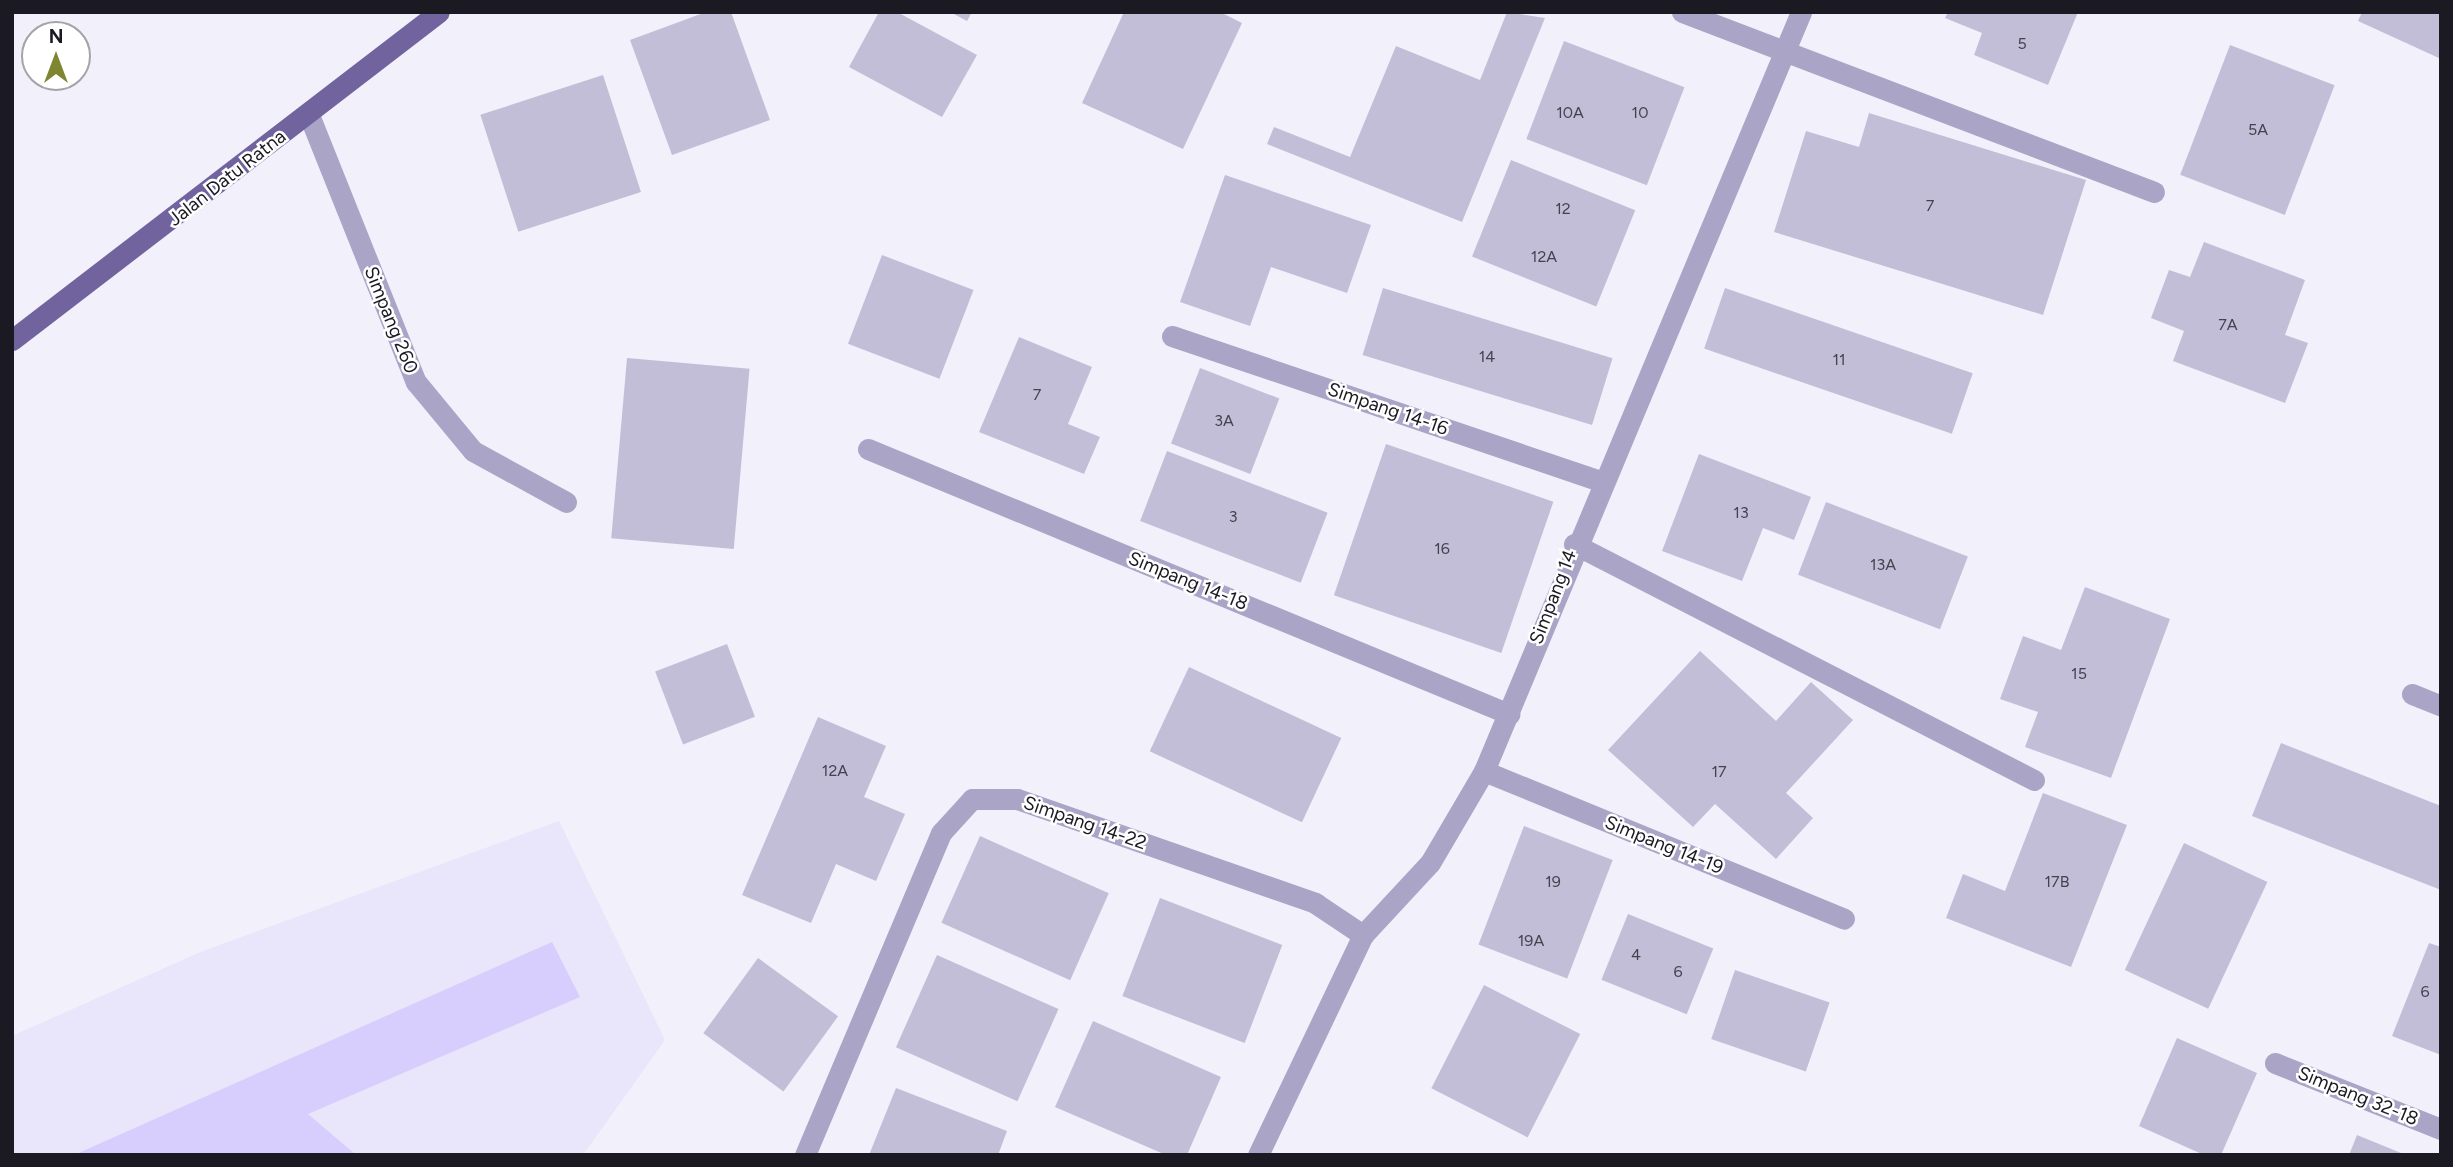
<!DOCTYPE html>
<html>
<head>
<meta charset="utf-8">
<style>
	body { margin:0 }
	#map { position:relative; width:2453px; height:1167px; overflow:hidden; background:#f2f0fb; font-family:Figtree,sans-serif }
	div>[style] { position:absolute }
	[style*='--x'] { left:calc(var(--x)*1px); top:calc(var(--y)*1px); width:calc(var(--w)*1px); rotate:calc(var(--a)*1deg) }
	.built>* { inset:0; background:#e9e5fa }
	.green>* { inset:0; background:#d7cefd }
	.building>* { inset:0; background:#c3bed8; transform-origin:0 0 }
	.minor>* { height:21px; margin:-10.5px; padding:0 10.5px; transform-origin:10.5px; border-radius:10.5px; background:#aaa4c6 }
	.major>* { height:21px; margin:-10.5px; padding:0 10.5px; transform-origin:10.5px; border-radius:10.5px; background:#71639e }
	span { translate:-50% -50%; white-space:nowrap; text-align:center; line-height:1.15; -webkit-text-stroke:5px #fff; paint-order:stroke }
	.number-label { font-size:16px; color:#454250 }
	.number-label span { -webkit-text-stroke-width:0 }
	.street-label { font-size:19px; color:#1b1922 }
	.frame { position:absolute; inset:0; border:14px solid #1b1922; pointer-events:none }
	.north { position:absolute; left:21px; top:21px; width:70px; height:70px; box-sizing:border-box; background:#fff; border:2px solid #a4a3a7; border-radius:50%; rotate:0deg; font-size:19px; font-weight:700; line-height:28px; text-align:center; color:#1b1922 }
	.north::after { content:''; display:block; margin:auto; width:24px; height:32px; background:#7e8632; clip-path:polygon(50% 0,100% 100%,50% 72%,0 100%) }
</style>
</head>
<body>
<div id="map">
	<div class="built">
		<i style="clip-path:polygon(559px 821px,665px 1040px,583px 1155px,12px 1155px,12px 1036px,203px 951px)"></i>
	</div>
	<div class="green">
		<i style="clip-path:polygon(552px 942px,580px 997px,308px 1114px,356px 1155px,74px 1155px)"></i>
	</div>
	<div class="building">
		<i style="clip-path:polygon(706px 12px,731px 12px,770px 120px,672px 155px,630px 40px)"></i>
		<i style="clip-path:polygon(879px 12px,897px 12px,977px 55px,942px 117px,849px 67px)"></i>
		<i style="clip-path:polygon(950px 12px,972px 12px,967px 21px)"></i>
		<i style="clip-path:polygon(1124px 12px,1220px 12px,1242px 23px,1183px 149px,1082px 103px)"></i>
		<i style="clip-path:polygon(1507px 12px,1545px 18px,1462px 222px,1267px 144px,1274px 127px,1350px 157px,1396px 46px,1480px 80px)"></i>
		<i style="clip-path:polygon(1948px 12px,2078px 12px,2048px 85px,1974px 55px,1982px 33px,1945px 18px)"></i>
		<i style="clip-path:polygon(2362px 12px,2441px 12px,2441px 59px,2358px 21px)"></i>
		<i style="left:1564px;top:41px;width:129px;height:105px;rotate:21deg"></i>
		<i style="left:2230px;top:45px;width:112px;height:139px;rotate:21deg"></i>
		<i style="left:603px;top:75px;width:123px;height:129px;rotate:72deg"></i>
		<i style="clip-path:polygon(1869px 113px,2086px 180px,2043px 315px,1774px 232px,1806px 131px,1859px 147px)"></i>
		<i style="left:1511px;top:160px;width:134px;height:104px;rotate:22deg"></i>
		<i style="clip-path:polygon(1225px 175px,1371px 225px,1347px 293px,1271px 267px,1250px 326px,1180px 302px)"></i>
		<i style="clip-path:polygon(2204px 242px,2305px 280px,2285px 335px,2308px 343px,2285px 403px,2173px 361px,2184px 331px,2151px 318px,2169px 270px,2190px 277px)"></i>
		<i style="left:882px;top:255px;width:98px;height:95px;rotate:21deg"></i>
		<i style="left:1383px;top:288px;width:240px;height:70px;rotate:17deg"></i>
		<i style="left:1725px;top:288px;width:262px;height:64px;rotate:19deg"></i>
		<i style="clip-path:polygon(1019px 337px,1092px 367px,1068px 424px,1100px 437px,1084px 474px,979px 432px)"></i>
		<i style="left:627px;top:358px;width:123px;height:181px;rotate:5deg"></i>
		<i style="left:1200px;top:368px;width:85px;height:81px;rotate:21deg"></i>
		<i style="left:1386px;top:444px;width:177px;height:160px;rotate:19deg"></i>
		<i style="left:1167px;top:451px;width:172px;height:75px;rotate:21deg"></i>
		<i style="clip-path:polygon(1699px 454px,1811px 497px,1794px 540px,1763px 528px,1742px 581px,1662px 551px)"></i>
		<i style="left:1826px;top:502px;width:152px;height:78px;rotate:21deg"></i>
		<i style="clip-path:polygon(2085px 587px,2170px 619px,2111px 778px,2025px 747px,2038px 712px,2000px 699px,2023px 636px,2061px 650px)"></i>
		<i style="left:727px;top:644px;width:78px;height:77px;rotate:69deg"></i>
		<i style="clip-path:polygon(1700px 651px,1776px 721px,1811px 682px,1853px 720px,1786px 793px,1813px 818px,1776px 859px,1715px 804px,1693px 827px,1608px 750px)"></i>
		<i style="left:1189px;top:667px;width:168px;height:93px;rotate:25deg"></i>
		<i style="clip-path:polygon(818px 717px,886px 746px,864px 797px,905px 814px,876px 881px,836px 864px,811px 923px,742px 895px)"></i>
		<i style="clip-path:polygon(2281px 743px,2441px 806px,2441px 890px,2252px 816px)"></i>
		<i style="clip-path:polygon(2043px 793px,2127px 825px,2071px 967px,1946px 918px,1963px 874px,2005px 891px)"></i>
		<i style="left:1524px;top:826px;width:95px;height:127px;rotate:21deg"></i>
		<i style="left:980px;top:836px;width:141px;height:95px;rotate:24deg"></i>
		<i style="left:2184px;top:843px;width:92px;height:140px;rotate:25deg"></i>
		<i style="left:1160px;top:898px;width:131px;height:105px;rotate:21deg"></i>
		<i style="left:1628px;top:914px;width:92px;height:71px;rotate:22deg"></i>
		<i style="clip-path:polygon(2429px 943px,2441px 947px,2441px 1055px,2392px 1036px)"></i>
		<i style="left:937px;top:955px;width:133px;height:101px;rotate:24deg"></i>
		<i style="left:758px;top:958px;width:99px;height:93px;rotate:36deg"></i>
		<i style="left:1735px;top:970px;width:100px;height:73px;rotate:19deg"></i>
		<i style="left:1484px;top:985px;width:108px;height:116px;rotate:27deg"></i>
		<i style="clip-path:polygon(1093px 1021px,1221px 1077px,1187px 1155px,1166px 1155px,1055px 1107px)"></i>
		<i style="clip-path:polygon(2177px 1038px,2257px 1073px,2221px 1155px,2204px 1155px,2139px 1126px)"></i>
		<i style="clip-path:polygon(896px 1088px,1007px 1131px,998px 1155px,869px 1155px)"></i>
		<i style="clip-path:polygon(2357px 1135px,2406px 1155px,2349px 1155px)"></i>
	</div>
	<div class="minor">
		<i style="--x:1682;--y:12;--w:505;--a:20.87"></i>
		<i style="--x:309;--y:115;--w:288;--a:68.2"></i>
		<i style="--x:416;--y:382;--w:89;--a:50.4"></i>
		<i style="--x:473;--y:451;--w:106;--a:28.7"></i>
		<i style="--x:1172;--y:336;--w:456;--a:18.7"></i>
		<i style="--x:868;--y:449;--w:694;--a:22.46"></i>
		<i style="--x:1574;--y:544;--w:517;--a:27.16"></i>
		<i style="--x:2412;--y:694;--w:31;--a:22"></i>
		<i style="--x:1484;--y:771;--w:389;--a:22.3"></i>
		<i style="--x:2275;--y:1063;--w:179;--a:21.7"></i>
		<i style="--x:805;--y:1155;--w:350;--a:-67.1"></i>
		<i style="--x:941;--y:833;--w:46;--a:-47.6"></i>
		<i style="--x:972;--y:799;--w:45;--a:0"></i>
		<i style="--x:1017;--y:799;--w:316;--a:19.2"></i>
		<i style="--x:1315;--y:903;--w:58;--a:33.7"></i>
		<i style="--x:1258;--y:1155;--w:244;--a:-64.5"></i>
		<i style="--x:1363;--y:935;--w:98;--a:-47.1"></i>
		<i style="--x:1430;--y:863;--w:107;--a:-59.6"></i>
		<i style="--x:1484;--y:771;--w:823;--a:-67.33"></i>
	</div>
	<div class="major">
		<i style="--x:12;--y:340;--w:538;--a:-37.53"></i>
	</div>
	<div class="number-label">
		<span style="left:2022px;top:44px">5</span>
		<span style="left:1570px;top:113px">10A</span>
		<span style="left:1640px;top:113px">10</span>
		<span style="left:2258px;top:130px">5A</span>
		<span style="left:1930px;top:206px">7</span>
		<span style="left:1563px;top:209px">12</span>
		<span style="left:1544px;top:257px">12A</span>
		<span style="left:2228px;top:325px">7A</span>
		<span style="left:1487px;top:357px">14</span>
		<span style="left:1839px;top:360px">11</span>
		<span style="left:1037px;top:395px">7</span>
		<span style="left:1224px;top:421px">3A</span>
		<span style="left:1741px;top:513px">13</span>
		<span style="left:1233px;top:517px">3</span>
		<span style="left:1442px;top:549px">16</span>
		<span style="left:1883px;top:565px">13A</span>
		<span style="left:2079px;top:674px">15</span>
		<span style="left:835px;top:771px">12A</span>
		<span style="left:1719px;top:772px">17</span>
		<span style="left:1553px;top:882px">19</span>
		<span style="left:2057px;top:882px">17B</span>
		<span style="left:1531px;top:941px">19A</span>
		<span style="left:1636px;top:955px">4</span>
		<span style="left:1678px;top:972px">6</span>
		<span style="left:2425px;top:992px">6</span>
	</div>
	<div class="street-label">
		<span style="left:227px;top:178px;rotate:-38deg">Jalan Datu Ratna</span>
		<span style="left:391px;top:320px;rotate:68deg">Simpang 260</span>
		<span style="left:1388px;top:409px;rotate:19deg">Simpang 14-16</span>
		<span style="left:1188px;top:581px;rotate:22deg">Simpang 14-18</span>
		<span style="left:1553px;top:597px;rotate:-69deg">Simpang 14</span>
		<span style="left:1085px;top:823px;rotate:19deg">Simpang 14-22</span>
		<span style="left:1664px;top:845px;rotate:22deg">Simpang 14-19</span>
		<span style="left:2358px;top:1096px;rotate:22deg">Simpang 32-18</span>
	</div>
	<div class="frame"></div>
	<div class="north">N</div>
</div>
</body>
</html>
